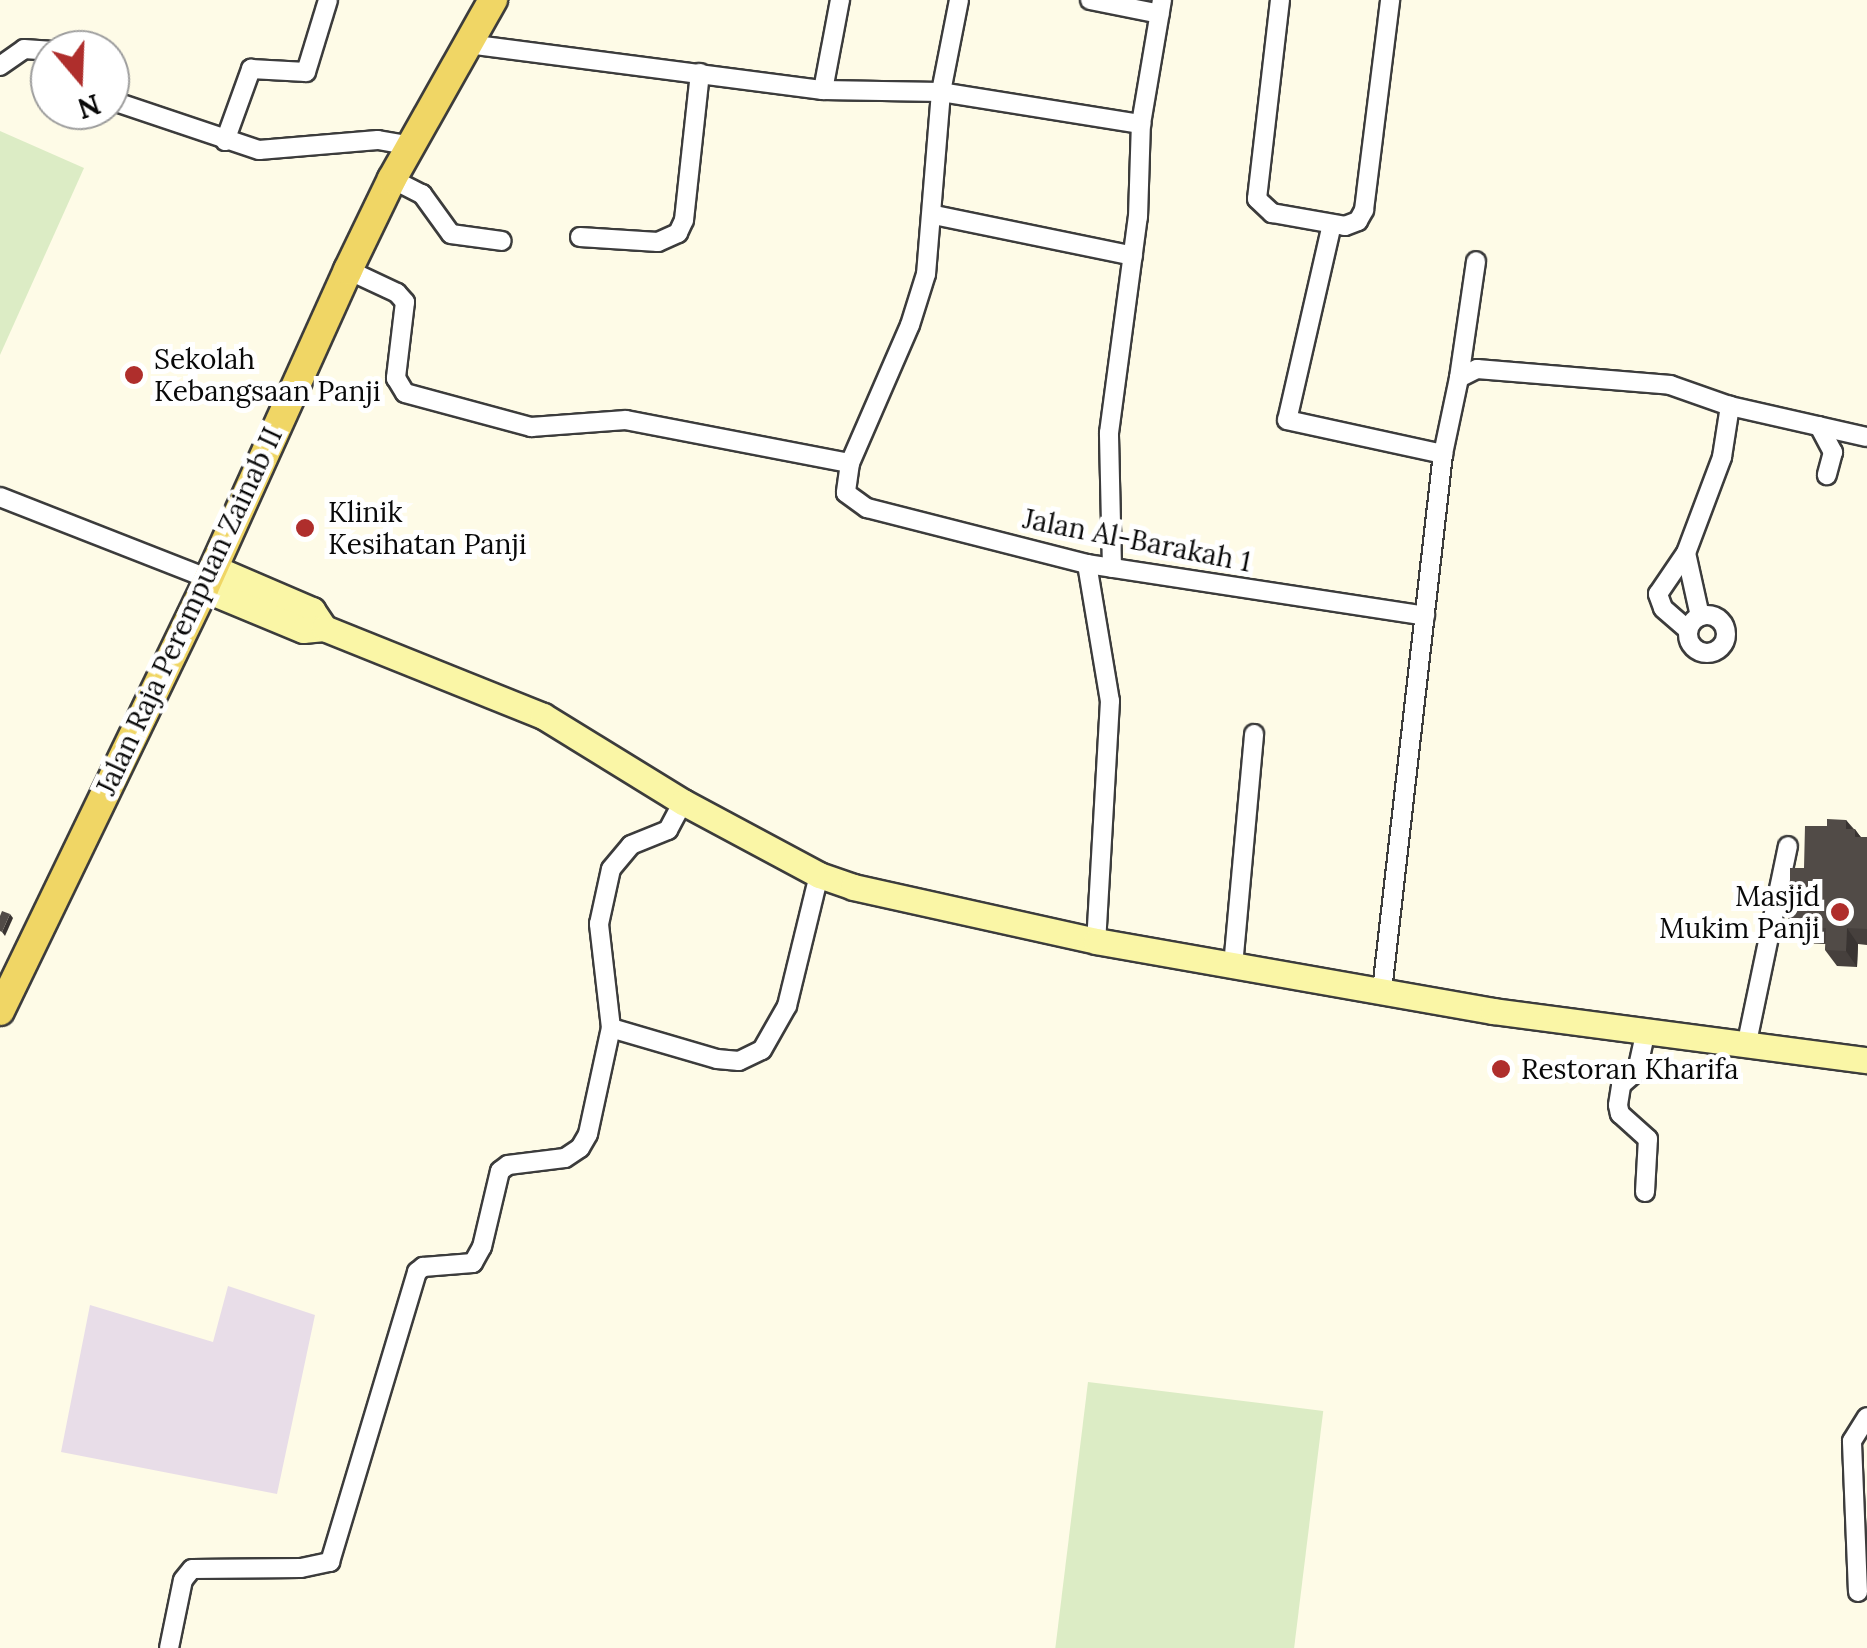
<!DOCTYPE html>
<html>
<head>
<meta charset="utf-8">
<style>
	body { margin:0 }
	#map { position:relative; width:1867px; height:1648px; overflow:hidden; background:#fefbe7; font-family:Lora,serif }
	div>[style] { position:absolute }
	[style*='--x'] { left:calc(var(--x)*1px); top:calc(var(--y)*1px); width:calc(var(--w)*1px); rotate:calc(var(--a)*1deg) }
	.industrial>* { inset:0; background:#e8dde8 }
	.pitch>* { inset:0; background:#dcecc5; transform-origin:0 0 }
	.roads { filter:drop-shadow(2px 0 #3c3c3c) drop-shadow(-2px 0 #3c3c3c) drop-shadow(0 2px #3c3c3c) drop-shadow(0 -2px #3c3c3c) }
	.street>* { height:18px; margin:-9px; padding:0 9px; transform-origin:9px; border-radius:9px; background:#fff }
	.street>.ring { margin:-9px; padding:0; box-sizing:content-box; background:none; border:18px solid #fff; border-radius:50% }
	.secondary>* { height:25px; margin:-12.5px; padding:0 12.5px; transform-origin:12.5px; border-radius:12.5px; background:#faf6a6 }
	.primary>* { height:28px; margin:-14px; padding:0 14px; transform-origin:14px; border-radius:14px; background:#f0d665 }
	.wall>* { inset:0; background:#46403d }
	.shaded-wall>* { inset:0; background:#393432 }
	.building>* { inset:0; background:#514b47 }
	.dots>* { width:28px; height:28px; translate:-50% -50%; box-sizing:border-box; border:5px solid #fff; border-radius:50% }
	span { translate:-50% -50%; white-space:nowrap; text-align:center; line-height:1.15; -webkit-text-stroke:10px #fff; paint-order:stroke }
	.poi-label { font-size:28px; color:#090909 }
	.left { translate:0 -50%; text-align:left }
	.right { translate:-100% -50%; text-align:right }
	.street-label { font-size:28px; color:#090909 }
	.north { position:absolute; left:30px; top:30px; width:100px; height:100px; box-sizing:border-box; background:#fff; border:2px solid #9d9d9d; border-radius:50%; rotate:161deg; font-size:28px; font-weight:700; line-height:40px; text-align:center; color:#090909 }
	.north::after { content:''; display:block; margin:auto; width:35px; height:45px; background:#af2e2c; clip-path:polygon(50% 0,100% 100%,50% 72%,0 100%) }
</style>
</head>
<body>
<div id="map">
	<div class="industrial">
		<i style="clip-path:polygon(228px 1286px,315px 1315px,277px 1494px,61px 1452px,90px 1305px,213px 1342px)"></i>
	</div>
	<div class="pitch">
		<i style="clip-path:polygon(0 131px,84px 168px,0 355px)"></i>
		<i style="left:1088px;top:1382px;width:237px;height:268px;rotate:7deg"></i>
	</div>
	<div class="roads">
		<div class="street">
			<i style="--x:959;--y:0;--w:94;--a:101.1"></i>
			<i style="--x:941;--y:92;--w:183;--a:94.7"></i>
			<i style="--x:926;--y:274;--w:53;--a:107.4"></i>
			<i style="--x:910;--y:325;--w:150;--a:113.5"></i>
			<i style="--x:850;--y:463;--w:30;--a:98"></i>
			<i style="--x:846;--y:493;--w:26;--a:36"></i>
			<i style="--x:867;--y:508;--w:227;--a:14.3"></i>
			<i style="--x:1087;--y:564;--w:342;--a:8.7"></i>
			<i style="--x:1090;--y:0;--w:71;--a:11.3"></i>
			<i style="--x:1280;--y:0;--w:200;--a:96.6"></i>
			<i style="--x:1257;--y:199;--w:21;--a:43"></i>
			<i style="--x:1272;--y:213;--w:74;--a:10.1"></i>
			<i style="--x:1345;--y:226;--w:14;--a:-21"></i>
			<i style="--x:1358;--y:221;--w:13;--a:-61"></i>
			<i style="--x:1364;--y:210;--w:212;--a:-82.9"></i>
			<i style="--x:468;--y:44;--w:358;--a:7.4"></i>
			<i style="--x:823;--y:90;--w:118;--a:1"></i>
			<i style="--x:941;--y:92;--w:203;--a:9.1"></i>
			<i style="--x:0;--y:66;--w:29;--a:-35"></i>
			<i style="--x:24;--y:49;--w:26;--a:4"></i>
			<i style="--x:823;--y:90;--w:92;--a:-79.3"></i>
			<i style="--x:110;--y:100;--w:157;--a:18.6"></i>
			<i style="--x:259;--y:150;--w:119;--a:-4.8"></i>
			<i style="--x:378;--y:140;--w:34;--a:10"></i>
			<i style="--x:225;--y:141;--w:77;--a:-70.1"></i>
			<i style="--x:251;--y:69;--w:55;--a:3.1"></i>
			<i style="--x:306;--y:72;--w:75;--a:-73"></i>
			<i style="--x:392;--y:179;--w:34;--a:27"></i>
			<i style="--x:422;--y:194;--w:49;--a:54.1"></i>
			<i style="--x:451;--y:234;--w:51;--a:7.8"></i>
			<i style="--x:934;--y:215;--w:203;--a:11.6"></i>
			<i style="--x:1332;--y:224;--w:201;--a:102.9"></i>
			<i style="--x:1287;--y:420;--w:160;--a:12.3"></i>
			<i style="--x:580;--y:237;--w:78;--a:3.7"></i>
			<i style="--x:658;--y:242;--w:22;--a:-24"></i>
			<i style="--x:678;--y:233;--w:14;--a:-65"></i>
			<i style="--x:684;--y:220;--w:148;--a:-83.8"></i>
			<i style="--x:348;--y:270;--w:54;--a:25.1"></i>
			<i style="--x:397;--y:293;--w:12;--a:48"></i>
			<i style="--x:405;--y:302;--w:77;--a:96.8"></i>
			<i style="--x:396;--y:378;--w:17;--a:59"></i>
			<i style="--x:405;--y:393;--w:131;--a:15.1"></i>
			<i style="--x:531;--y:427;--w:95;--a:-4.2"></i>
			<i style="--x:626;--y:420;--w:228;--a:10.9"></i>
			<i style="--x:1459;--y:378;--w:118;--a:-81.7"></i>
			<i style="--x:1819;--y:426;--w:30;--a:62"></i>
			<i style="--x:1833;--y:452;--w:24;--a:105"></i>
			<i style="--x:0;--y:497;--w:225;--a:21.4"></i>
			<i style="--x:1686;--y:553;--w:65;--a:77.5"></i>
			<i style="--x:1087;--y:564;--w:139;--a:80.5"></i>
			<i style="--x:1110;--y:701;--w:240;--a:93.3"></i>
			<i style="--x:1112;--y:568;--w:135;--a:-91.3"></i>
			<i style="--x:1109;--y:433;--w:218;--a:-82.4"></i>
			<i style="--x:1138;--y:217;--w:93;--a:-88.2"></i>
			<i style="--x:1141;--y:124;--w:126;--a:-80.4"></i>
			<i class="ring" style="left:1688px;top:615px;width:20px;height:20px"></i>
			<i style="--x:1688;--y:630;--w:33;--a:-139"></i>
			<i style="--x:1663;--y:608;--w:15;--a:-110"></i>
			<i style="--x:1658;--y:594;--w:50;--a:-55.7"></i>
			<i style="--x:1686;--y:553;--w:103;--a:-69.4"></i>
			<i style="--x:1722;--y:457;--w:52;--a:-81.1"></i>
			<i style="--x:1233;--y:966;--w:233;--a:-84.8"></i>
			<i style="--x:1382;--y:991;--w:540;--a:-83.52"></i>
			<i style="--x:1443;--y:454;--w:78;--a:-78.1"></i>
			<i style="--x:1459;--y:378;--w:20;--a:-27"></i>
			<i style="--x:1477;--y:369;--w:194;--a:4.7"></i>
			<i style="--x:1670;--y:385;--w:64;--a:19.3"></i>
			<i style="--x:1730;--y:406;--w:140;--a:12.8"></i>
			<i style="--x:611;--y:1028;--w:110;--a:16.3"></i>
			<i style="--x:717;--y:1059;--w:22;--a:5"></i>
			<i style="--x:739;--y:1061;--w:25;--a:-26"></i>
			<i style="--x:762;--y:1050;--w:51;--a:-60.4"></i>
			<i style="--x:787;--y:1006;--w:135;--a:-76.3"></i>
			<i style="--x:1747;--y:1042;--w:200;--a:-78.2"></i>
			<i style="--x:1645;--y:1192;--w:53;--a:-86.8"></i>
			<i style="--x:1648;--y:1139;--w:38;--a:-138"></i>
			<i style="--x:1620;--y:1114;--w:9;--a:-103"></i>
			<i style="--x:1618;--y:1105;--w:20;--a:-81"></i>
			<i style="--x:1621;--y:1085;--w:21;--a:-41"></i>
			<i style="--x:1637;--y:1071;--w:42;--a:-77.6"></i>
			<i style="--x:1858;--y:1592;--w:151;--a:-92.3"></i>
			<i style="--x:1852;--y:1441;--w:28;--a:-58"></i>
			<i style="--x:169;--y:1648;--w:69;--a:-78.4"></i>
			<i style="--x:183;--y:1580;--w:14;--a:-51"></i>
			<i style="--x:192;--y:1569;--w:109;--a:-0.5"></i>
			<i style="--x:301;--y:1568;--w:30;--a:-12"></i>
			<i style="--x:330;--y:1562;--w:303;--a:-73.3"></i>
			<i style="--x:417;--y:1272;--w:8;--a:-40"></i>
			<i style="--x:423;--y:1267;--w:50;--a:-4.6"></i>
			<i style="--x:473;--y:1263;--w:18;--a:-61"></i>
			<i style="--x:482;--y:1247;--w:78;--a:-76.7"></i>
			<i style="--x:500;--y:1171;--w:10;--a:-37"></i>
			<i style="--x:508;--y:1165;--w:57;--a:-7"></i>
			<i style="--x:565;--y:1158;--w:18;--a:-34"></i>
			<i style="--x:580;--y:1148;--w:16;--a:-60"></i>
			<i style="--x:588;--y:1134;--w:108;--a:-77.8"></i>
			<i style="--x:611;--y:1028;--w:105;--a:-96.6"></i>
			<i style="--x:599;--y:924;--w:56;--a:-77.7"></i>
			<i style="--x:611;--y:869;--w:31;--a:-50"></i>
			<i style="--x:631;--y:845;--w:40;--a:-22"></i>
			<i style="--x:668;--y:830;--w:32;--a:-62"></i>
		</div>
		<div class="secondary">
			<i style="--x:214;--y:568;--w:107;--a:23.2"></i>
			<i style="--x:312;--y:610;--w:22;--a:56"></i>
			<i style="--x:204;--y:589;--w:107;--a:22.5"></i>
			<i style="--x:303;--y:630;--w:21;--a:-5"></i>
			<i style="--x:324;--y:628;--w:236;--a:21.9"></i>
			<i style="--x:543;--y:716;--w:164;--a:31.6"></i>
			<i style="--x:683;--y:802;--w:154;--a:28.2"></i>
			<i style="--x:819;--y:875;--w:36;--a:19"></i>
			<i style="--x:853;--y:887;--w:249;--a:12.5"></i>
			<i style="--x:1096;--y:941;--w:403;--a:10"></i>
			<i style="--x:1493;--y:1011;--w:377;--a:7.5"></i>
		</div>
		<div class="primary">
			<i style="--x:0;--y:1011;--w:469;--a:-64.2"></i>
			<i style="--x:204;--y:589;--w:350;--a:-65.7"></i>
			<i style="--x:348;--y:270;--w:101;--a:-64.2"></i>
			<i style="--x:392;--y:179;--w:206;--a:-60.6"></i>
		</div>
	</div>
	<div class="wall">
		<i style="clip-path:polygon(1846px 820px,1861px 837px,1867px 837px,1867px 945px,1858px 944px,1857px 967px,1837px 966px,1825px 950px,1826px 944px,1799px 943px,1788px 927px,1802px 909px,1802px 899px,1790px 883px,1804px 868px,1827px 826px)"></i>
	</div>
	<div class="shaded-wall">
		<i style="clip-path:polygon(1846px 820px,1855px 833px,1855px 829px,1866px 845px,1846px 829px)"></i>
		<i style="clip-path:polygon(10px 914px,13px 918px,5px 936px,2px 932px)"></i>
		<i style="clip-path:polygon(1847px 928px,1858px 944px,1857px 967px,1846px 951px)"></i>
	</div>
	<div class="building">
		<i style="clip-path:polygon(1827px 819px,1846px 820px,1846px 829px,1855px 829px,1855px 837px,1867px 837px,1867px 929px,1847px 928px,1846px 951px,1825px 950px,1826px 928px,1788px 927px,1789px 909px,1802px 909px,1803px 883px,1790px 883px,1790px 868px,1804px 868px,1805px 826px,1827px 826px)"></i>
		<i style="clip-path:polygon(2px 911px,10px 914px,2px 932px,0 931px,0 916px)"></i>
	</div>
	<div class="dots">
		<i style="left:134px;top:375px;background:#af2e2c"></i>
		<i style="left:305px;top:528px;background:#af2e2c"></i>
		<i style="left:1840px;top:912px;background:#af2e2c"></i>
		<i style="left:1501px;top:1069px;background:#af2e2c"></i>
	</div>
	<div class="poi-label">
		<span class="left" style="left:154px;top:375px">Sekolah<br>Kebangsaan Panji</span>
		<span class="left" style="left:328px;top:528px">Klinik<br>Kesihatan Panji</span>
		<span class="right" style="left:1820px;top:912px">Masjid<br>Mukim Panji</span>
		<span class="left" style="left:1521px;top:1069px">Restoran Kharifa</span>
	</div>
	<div class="street-label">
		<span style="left:1137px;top:540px;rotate:11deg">Jalan Al-Barakah 1</span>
		<span style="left:189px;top:611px;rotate:-65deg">Jalan Raja Perempuan Zainab II</span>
	</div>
	<div class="north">N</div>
</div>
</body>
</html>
